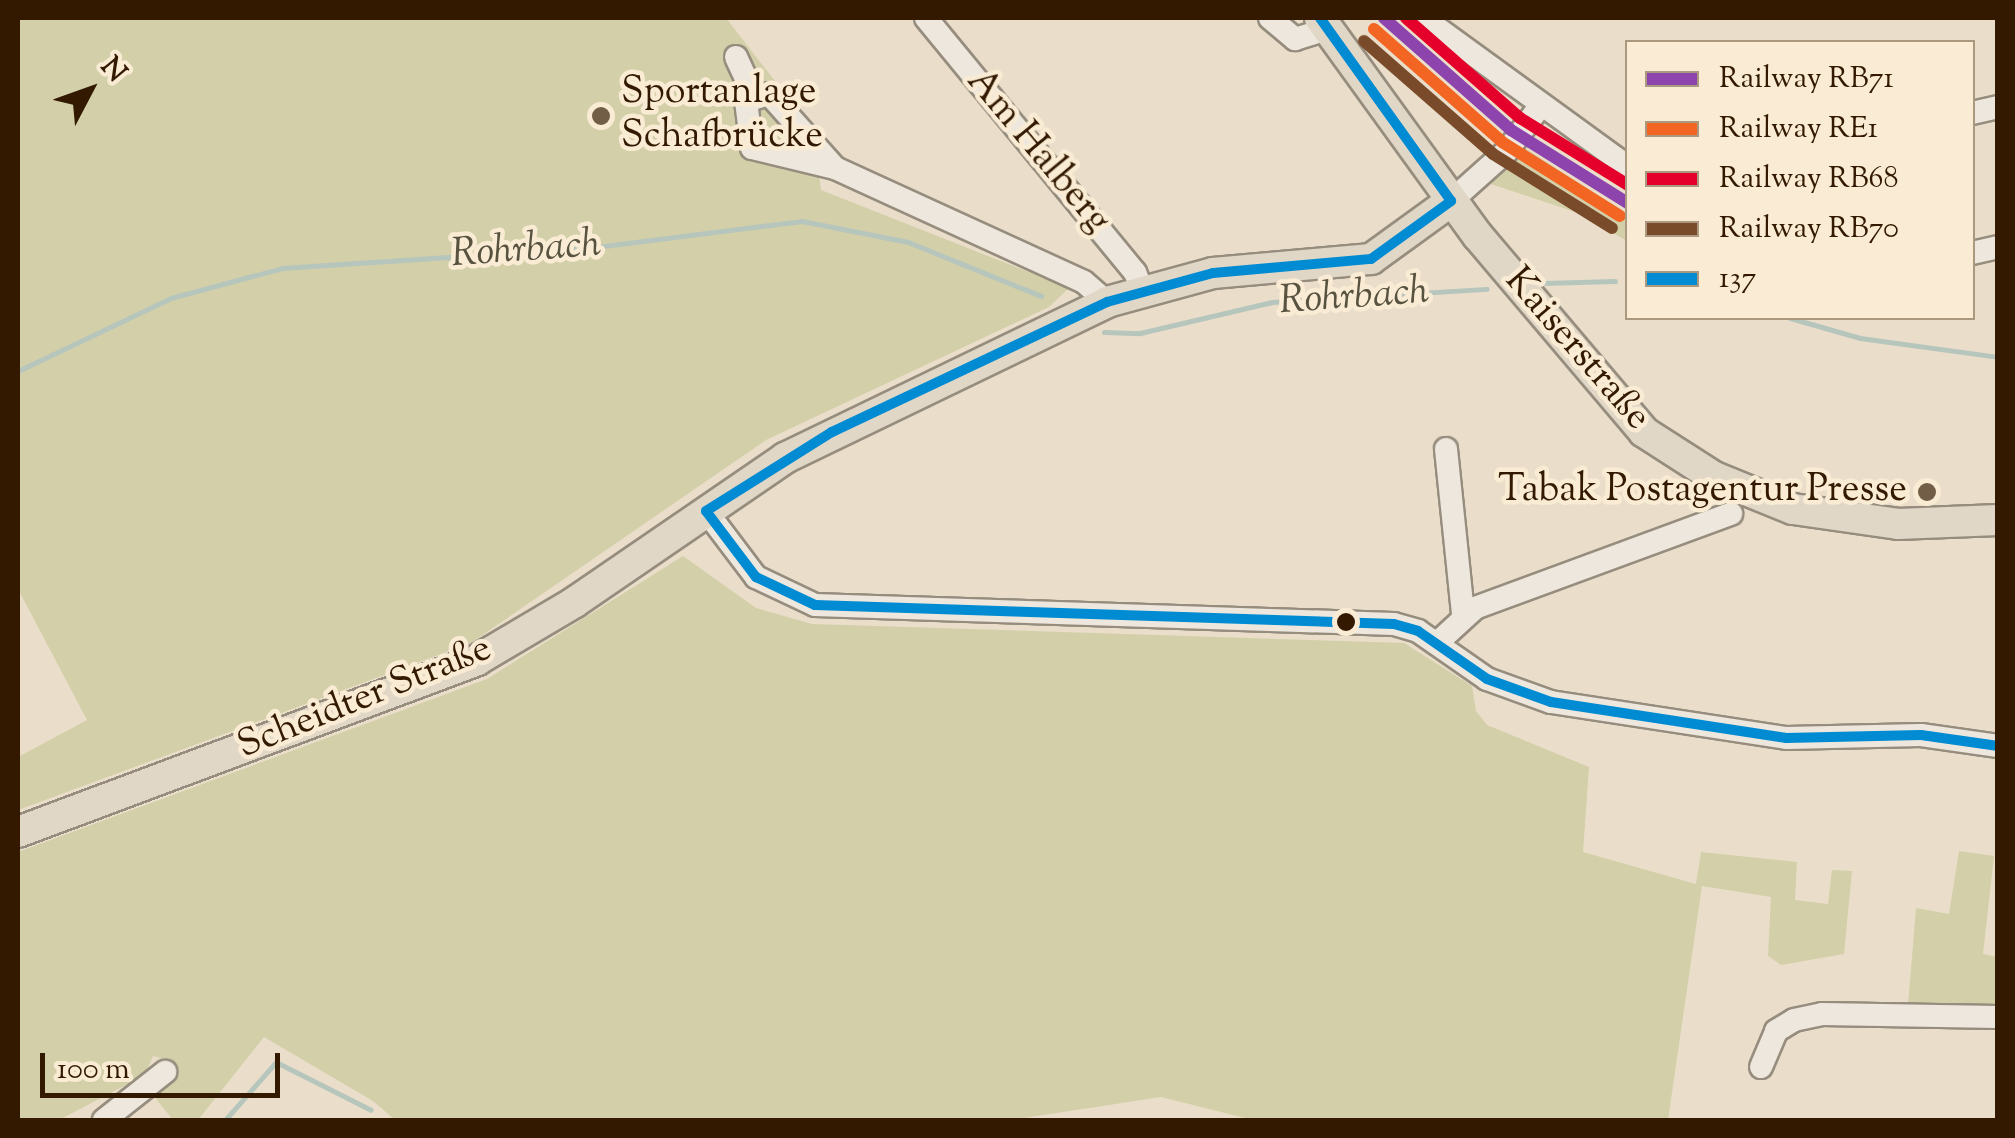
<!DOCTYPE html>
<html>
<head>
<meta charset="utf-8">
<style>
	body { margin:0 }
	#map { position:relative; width:2015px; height:1138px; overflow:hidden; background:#eadeca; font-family:"Sorts Mill Goudy",serif }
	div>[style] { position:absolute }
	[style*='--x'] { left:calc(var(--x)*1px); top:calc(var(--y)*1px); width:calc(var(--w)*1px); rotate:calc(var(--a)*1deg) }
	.green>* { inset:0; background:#d3cfa9 }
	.stream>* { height:5px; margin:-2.5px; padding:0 2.5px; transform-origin:2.5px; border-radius:2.5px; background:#b6c6bd }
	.roads { filter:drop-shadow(2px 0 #968d7e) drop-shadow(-2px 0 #968d7e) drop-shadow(0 2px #968d7e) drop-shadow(0 -2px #968d7e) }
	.minor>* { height:22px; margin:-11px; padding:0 11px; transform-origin:11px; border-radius:11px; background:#ede7dd }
	.major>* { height:30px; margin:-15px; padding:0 15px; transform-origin:15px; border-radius:15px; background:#e1d7c7 }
	.bus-1>* { height:10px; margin:-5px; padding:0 5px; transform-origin:5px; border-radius:5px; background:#008bd2 }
	.rail-1>* { height:12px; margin:-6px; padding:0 6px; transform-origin:6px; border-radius:6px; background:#8e44ad }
	.rail-2>* { height:12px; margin:-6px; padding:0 6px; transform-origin:6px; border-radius:6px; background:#f26522 }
	.rail-3>* { height:12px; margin:-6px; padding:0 6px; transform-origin:6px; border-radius:6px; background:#e4002b }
	.rail-4>* { height:12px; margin:-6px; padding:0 6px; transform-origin:6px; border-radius:6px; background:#7a4b2a }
	.dots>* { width:28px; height:28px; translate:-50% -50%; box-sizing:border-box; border:5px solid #faecd4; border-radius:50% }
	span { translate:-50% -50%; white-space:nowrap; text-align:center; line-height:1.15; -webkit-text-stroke:9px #faecd4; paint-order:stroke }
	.poi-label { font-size:38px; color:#321900 }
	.left { translate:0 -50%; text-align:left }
	.right { translate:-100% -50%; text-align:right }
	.street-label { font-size:38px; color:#321900 }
	.water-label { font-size:40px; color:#585240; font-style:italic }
	.frame { position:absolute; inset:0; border:20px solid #321900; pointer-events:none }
	.legend { position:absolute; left:1625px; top:40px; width:350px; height:280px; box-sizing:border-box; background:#faecd4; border:2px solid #aa987f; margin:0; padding:12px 18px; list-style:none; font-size:30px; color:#321900 }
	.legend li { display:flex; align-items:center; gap:20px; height:50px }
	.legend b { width:50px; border:2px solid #aa987f }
	.north { position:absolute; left:40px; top:40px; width:100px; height:100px; -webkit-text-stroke:8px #faecd4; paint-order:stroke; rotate:49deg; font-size:28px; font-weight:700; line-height:40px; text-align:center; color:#321900 }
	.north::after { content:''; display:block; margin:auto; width:35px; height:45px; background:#321900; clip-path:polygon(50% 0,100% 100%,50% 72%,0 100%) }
	.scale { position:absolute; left:40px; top:1053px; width:240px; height:45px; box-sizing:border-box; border:5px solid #321900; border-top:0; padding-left:12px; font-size:30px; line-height:35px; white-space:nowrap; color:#321900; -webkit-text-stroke:8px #faecd4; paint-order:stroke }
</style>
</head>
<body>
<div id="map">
	<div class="green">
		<i style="clip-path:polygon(18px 18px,726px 18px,813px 130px,821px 190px,1069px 288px,1049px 307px,766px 440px,471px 643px,18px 810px,18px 757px,87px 720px,18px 589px)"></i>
		<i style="clip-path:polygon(1520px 145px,1627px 214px,1627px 241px,1578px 213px,1491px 184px)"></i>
		<i style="clip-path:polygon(683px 556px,756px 608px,812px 624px,1404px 643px,1472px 686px,1476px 711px,1487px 725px,1589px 767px,1583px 852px,1696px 884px,1701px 852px,1797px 862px,1795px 900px,1828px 904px,1832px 870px,1852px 871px,1844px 954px,1781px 965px,1768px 956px,1771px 897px,1702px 886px,1668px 1120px,1253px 1120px,1161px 1097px,1011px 1120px,395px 1120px,373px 1101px,264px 1037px,198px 1120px,173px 1120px,153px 1095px,176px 1073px,175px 1062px,153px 1056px,145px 1075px,59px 1120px,18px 1120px,18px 852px,487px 679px)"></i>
		<i style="clip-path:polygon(1959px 851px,1994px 856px,1983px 954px,1997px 957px,1997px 1009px,1908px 1005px,1916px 908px,1949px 914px)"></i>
	</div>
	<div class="stream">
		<i style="--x:1543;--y:283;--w:72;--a:-1.6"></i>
		<i style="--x:1790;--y:318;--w:73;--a:15.9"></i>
		<i style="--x:1860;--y:338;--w:139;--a:7.8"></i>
		<i style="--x:1104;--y:332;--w:36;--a:2"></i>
		<i style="--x:1140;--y:333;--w:136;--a:-13.2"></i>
		<i style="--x:1272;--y:302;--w:215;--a:-3.5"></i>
		<i style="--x:18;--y:371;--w:170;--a:-25.5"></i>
		<i style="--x:171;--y:298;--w:115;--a:-15.1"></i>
		<i style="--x:282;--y:268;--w:315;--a:-3.8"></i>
		<i style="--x:596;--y:247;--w:208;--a:-7.2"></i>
		<i style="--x:802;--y:221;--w:108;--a:11.2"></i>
		<i style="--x:908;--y:242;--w:144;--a:22.1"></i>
		<i style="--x:225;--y:1120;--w:77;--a:-48.7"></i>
		<i style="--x:276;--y:1062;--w:106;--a:26.8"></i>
	</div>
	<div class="roads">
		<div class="minor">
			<i style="--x:926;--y:18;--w:329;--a:50.6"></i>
			<i style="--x:1135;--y:272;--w:19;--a:69"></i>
			<i style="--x:1270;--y:18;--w:33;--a:40"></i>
			<i style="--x:1295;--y:39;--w:34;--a:-17"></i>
			<i style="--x:1423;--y:18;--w:253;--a:36"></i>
			<i style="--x:736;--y:57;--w:45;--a:65.1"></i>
			<i style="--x:1972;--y:113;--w:27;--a:-13"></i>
			<i style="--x:835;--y:168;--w:85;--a:-166.5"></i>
			<i style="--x:752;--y:148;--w:47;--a:-97.3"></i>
			<i style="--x:746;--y:101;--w:24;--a:-17"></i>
			<i style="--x:769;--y:94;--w:99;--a:48.3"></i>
			<i style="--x:835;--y:168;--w:274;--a:24.6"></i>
			<i style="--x:1084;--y:282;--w:30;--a:41"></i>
			<i style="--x:1451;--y:201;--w:75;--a:-41.8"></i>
			<i style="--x:1507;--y:151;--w:56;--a:-53.7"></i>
			<i style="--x:1972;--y:253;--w:27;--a:-13"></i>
			<i style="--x:1446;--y:449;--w:166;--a:84.1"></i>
			<i style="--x:706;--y:511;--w:83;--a:52.9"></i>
			<i style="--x:756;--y:577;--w:65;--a:25.4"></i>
			<i style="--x:815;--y:605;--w:579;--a:1.88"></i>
			<i style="--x:1394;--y:624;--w:25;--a:16"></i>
			<i style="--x:1418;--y:631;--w:84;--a:34.8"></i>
			<i style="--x:1487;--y:679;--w:68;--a:19.8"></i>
			<i style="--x:1551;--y:702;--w:238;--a:8.7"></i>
			<i style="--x:1786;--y:738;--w:135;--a:-1.3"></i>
			<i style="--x:1921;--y:735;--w:78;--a:8.1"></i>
			<i style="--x:1437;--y:643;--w:52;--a:-42.6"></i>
			<i style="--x:1475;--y:608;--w:273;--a:-20.2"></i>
			<i style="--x:1761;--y:1067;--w:39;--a:-67"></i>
			<i style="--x:1776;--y:1031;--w:21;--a:-31"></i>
			<i style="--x:1794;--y:1020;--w:29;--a:-12"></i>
			<i style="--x:1822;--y:1014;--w:176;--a:1"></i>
			<i style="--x:104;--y:1120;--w:78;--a:-38.2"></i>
		</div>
		<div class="major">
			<i style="--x:1320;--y:18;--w:269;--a:54.1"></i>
			<i style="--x:1478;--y:236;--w:257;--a:49.7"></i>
			<i style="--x:1644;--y:432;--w:83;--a:32.7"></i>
			<i style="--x:1714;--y:477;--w:85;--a:22.1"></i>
			<i style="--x:1793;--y:509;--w:106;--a:8.1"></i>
			<i style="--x:1898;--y:524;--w:100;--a:-2.3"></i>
			<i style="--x:18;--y:832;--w:490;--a:-20.5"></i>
			<i style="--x:477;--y:660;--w:114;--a:-30.6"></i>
			<i style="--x:575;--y:602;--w:255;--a:-34.4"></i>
			<i style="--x:785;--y:458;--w:358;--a:-25.8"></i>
			<i style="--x:1107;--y:302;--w:110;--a:-15.3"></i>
			<i style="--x:1213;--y:273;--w:159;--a:-5.1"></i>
			<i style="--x:1371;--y:259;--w:99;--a:-35.9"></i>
		</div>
	</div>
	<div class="bus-1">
		<i style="--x:1320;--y:18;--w:225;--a:54.4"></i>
		<i style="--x:706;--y:511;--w:83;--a:52.9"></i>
		<i style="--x:756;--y:577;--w:65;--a:25.4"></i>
		<i style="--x:815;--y:605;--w:579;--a:1.88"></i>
		<i style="--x:1394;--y:624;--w:25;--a:16"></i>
		<i style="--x:1418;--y:631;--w:84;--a:34.8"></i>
		<i style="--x:1487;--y:679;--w:68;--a:19.8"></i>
		<i style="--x:1551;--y:702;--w:238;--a:8.7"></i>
		<i style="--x:1786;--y:738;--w:135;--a:-1.3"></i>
		<i style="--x:1921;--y:735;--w:78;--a:8.1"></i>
		<i style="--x:706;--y:511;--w:149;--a:-32.1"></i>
		<i style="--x:832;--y:432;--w:304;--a:-25.3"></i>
		<i style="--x:1107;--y:302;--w:110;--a:-15.3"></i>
		<i style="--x:1213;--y:273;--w:159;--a:-5.1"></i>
		<i style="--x:1371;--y:259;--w:99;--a:-35.9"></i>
	</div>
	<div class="rail-1">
		<i style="--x:1384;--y:18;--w:169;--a:41.4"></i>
		<i style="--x:1511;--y:130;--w:138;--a:32"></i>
	</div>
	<div class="rail-2">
		<i style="--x:1374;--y:29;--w:171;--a:41.4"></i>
		<i style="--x:1502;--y:142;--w:139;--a:32.1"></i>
	</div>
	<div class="rail-3">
		<i style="--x:1406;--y:18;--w:152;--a:41.3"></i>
		<i style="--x:1520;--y:118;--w:127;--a:31.8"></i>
	</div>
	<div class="rail-4">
		<i style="--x:1364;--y:41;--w:171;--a:41.2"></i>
		<i style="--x:1493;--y:154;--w:140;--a:31.9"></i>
	</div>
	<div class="dots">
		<i style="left:601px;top:116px;background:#725e47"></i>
		<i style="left:1927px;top:492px;background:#725e47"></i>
		<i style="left:1346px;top:622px;background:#321900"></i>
	</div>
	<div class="poi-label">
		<span class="left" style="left:621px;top:116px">Sportanlage<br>Schafbrücke</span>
		<span class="right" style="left:1907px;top:492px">Tabak Postagentur Presse</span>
	</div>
	<div class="street-label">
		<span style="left:1037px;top:152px;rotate:50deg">Am Halberg</span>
		<span style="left:1576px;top:350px;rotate:49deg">Kaiserstraße</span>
		<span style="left:365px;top:699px;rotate:-22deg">Scheidter Straße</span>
	</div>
	<div class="water-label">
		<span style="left:526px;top:251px;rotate:-4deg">Rohrbach</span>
		<span style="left:1354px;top:298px;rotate:-4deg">Rohrbach</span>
	</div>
	<div class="frame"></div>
	<ul class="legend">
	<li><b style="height:12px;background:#8e44ad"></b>Railway RB71</li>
	<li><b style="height:12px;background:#f26522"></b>Railway RE1</li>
	<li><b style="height:12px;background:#e4002b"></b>Railway RB68</li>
	<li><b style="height:12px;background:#7a4b2a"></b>Railway RB70</li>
	<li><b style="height:12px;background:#008bd2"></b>137</li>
	</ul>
	<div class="north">N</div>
	<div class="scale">100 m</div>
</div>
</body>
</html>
